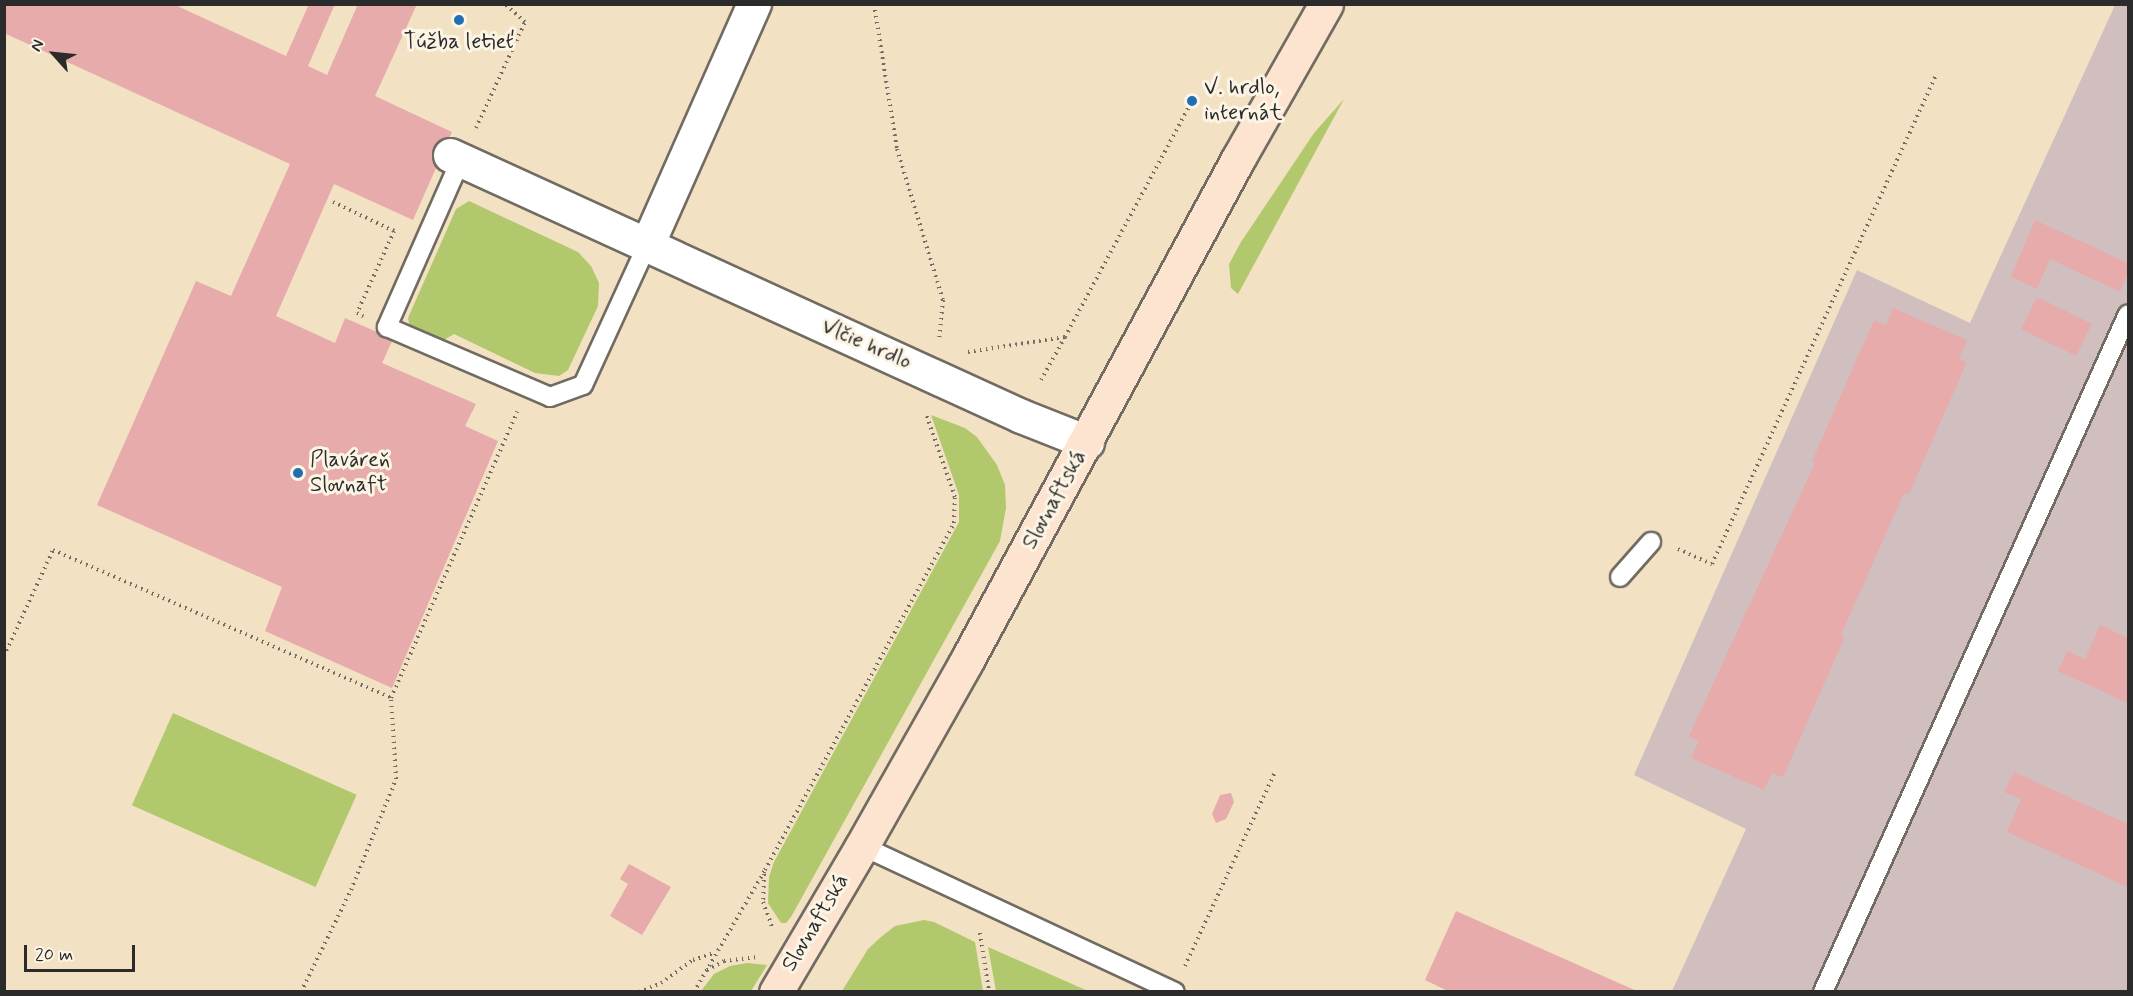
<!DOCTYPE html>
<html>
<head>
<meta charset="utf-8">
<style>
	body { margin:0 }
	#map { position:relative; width:2133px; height:996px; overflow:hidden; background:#f3e1c4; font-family:Mynerve,sans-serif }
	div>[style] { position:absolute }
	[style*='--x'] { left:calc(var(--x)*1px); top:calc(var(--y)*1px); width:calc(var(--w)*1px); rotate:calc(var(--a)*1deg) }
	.industrial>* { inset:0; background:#d1bfbf }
	.green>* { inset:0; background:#b1c86d; transform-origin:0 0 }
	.building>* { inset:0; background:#e6abaa; transform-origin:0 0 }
	.path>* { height:4px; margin-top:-2px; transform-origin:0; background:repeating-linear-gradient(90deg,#716b61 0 1.5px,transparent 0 6px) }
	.roads { filter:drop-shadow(2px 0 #716b61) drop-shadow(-2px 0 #716b61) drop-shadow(0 2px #716b61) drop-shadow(0 -2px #716b61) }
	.service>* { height:18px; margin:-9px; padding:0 9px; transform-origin:9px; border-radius:9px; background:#fff }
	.minor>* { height:33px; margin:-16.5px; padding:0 16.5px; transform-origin:16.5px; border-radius:16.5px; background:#fff }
	.secondary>* { height:33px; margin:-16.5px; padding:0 16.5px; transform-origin:16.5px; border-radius:16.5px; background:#fde4d0 }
	.dots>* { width:16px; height:16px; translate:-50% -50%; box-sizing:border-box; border:3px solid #fcf5e5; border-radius:50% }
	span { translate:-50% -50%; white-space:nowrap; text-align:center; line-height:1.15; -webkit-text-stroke:6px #fcf5e5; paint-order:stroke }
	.poi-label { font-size:22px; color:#2b2b2b }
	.left { translate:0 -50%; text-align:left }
	.street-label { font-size:22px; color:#2b2b2b }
	.frame { position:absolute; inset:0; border:6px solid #2b2b2b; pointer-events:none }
	.north { position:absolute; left:24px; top:24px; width:60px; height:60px; -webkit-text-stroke:4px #fcf5e5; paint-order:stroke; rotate:297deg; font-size:16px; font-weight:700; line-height:24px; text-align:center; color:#2b2b2b }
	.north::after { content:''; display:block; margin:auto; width:21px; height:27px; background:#2b2b2b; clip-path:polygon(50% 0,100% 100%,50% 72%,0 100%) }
	.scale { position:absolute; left:24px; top:945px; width:111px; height:27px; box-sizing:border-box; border:3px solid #2b2b2b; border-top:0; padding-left:8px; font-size:18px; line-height:21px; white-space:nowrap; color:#2b2b2b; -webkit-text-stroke:4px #fcf5e5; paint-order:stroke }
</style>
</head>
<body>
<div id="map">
	<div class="industrial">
		<i style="clip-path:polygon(2115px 5px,2128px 5px,2128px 991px,1672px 991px,1746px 829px,1634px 775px,1857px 270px,1970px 323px)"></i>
	</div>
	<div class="green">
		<i style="clip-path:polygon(1344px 99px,1238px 294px,1231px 288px,1229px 264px,1241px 242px,1314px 133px)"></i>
		<i style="clip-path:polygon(469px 201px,578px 252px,591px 266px,599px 283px,598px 306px,568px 370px,559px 376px,535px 373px,454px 334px,439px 343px,410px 328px,408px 318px,456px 209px)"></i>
		<i style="clip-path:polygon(931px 415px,965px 428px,977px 437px,997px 465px,1005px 485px,1006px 508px,1000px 541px,791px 917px,786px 923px,781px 923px,768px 903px,769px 877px,774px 862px,959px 522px,959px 495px)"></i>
		<i style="left:173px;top:713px;width:201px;height:101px;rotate:24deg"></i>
		<i style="clip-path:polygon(924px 920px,934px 922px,975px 942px,983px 991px,842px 991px,868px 949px,881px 937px,895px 926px)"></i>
		<i style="clip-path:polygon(988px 947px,1088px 991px,996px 991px)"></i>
		<i style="clip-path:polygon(747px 963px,767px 965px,751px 991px,701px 991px,714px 974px,730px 966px)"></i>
	</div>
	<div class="building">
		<i style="clip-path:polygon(4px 4px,173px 4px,286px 56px,309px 4px,335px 4px,308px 66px,327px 75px,358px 4px,417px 4px,375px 96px,452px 132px,413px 220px,334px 184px,276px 316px,335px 343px,345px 318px,393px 339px,382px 363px,476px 404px,465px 426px,498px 441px,392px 688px,265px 631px,282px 587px,97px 505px,196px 281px,231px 296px,290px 164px,4px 33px)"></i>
		<i style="clip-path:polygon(2035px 220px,2128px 263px,2128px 273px,2120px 292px,2050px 259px,2037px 289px,2011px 277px)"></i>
		<i style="left:2037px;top:297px;width:61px;height:36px;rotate:26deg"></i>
		<i style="clip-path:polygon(1893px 308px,1967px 340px,1959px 359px,1967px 362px,1909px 494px,1904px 493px,1841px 635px,1844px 636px,1843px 641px,1783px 777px,1772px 773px,1764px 790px,1691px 758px,1699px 741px,1689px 736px,1815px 463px,1812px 461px,1874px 320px,1886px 325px)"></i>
		<i style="clip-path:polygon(2100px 625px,2128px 638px,2128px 703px,2058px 671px,2067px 651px,2085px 659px)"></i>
		<i style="clip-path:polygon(2014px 772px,2128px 824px,2128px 887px,2007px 832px,2021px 799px,2004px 792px)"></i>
		<i style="clip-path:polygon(1231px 793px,1234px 802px,1226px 819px,1216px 823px,1212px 814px,1220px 795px)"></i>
		<i style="clip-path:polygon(629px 864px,671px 887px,642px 935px,610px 916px,628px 884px,620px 879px)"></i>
		<i style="clip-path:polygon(1456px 911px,1639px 992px,1450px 992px,1425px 980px)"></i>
	</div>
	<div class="path">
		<i style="--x:874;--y:4;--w:147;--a:81"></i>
		<i style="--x:897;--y:149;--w:158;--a:73.1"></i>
		<i style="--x:943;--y:300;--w:40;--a:95.7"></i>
		<i style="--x:476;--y:128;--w:117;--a:-65.2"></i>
		<i style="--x:525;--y:22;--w:27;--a:-138"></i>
		<i style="--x:333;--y:202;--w:68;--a:25.4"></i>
		<i style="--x:394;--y:231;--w:90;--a:114.3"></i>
		<i style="--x:357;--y:313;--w:7;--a:27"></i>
		<i style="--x:1065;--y:337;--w:268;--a:-61.7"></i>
		<i style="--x:968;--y:352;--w:98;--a:-8.8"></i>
		<i style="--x:1065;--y:337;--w:49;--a:119.2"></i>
		<i style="--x:1678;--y:549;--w:37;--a:24"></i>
		<i style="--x:1712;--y:564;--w:540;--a:-65.38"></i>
		<i style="--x:4;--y:656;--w:117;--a:-65.2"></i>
		<i style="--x:53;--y:550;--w:369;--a:23.6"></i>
		<i style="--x:391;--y:698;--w:313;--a:-66.2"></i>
		<i style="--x:764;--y:874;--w:28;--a:92"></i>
		<i style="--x:763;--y:902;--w:27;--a:70"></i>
		<i style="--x:980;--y:933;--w:60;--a:81.3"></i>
		<i style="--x:1185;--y:966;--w:214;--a:-65.1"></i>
		<i style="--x:707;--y:970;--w:19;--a:-28"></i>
		<i style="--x:724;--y:961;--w:33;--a:-7"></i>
		<i style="--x:301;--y:992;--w:114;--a:-63.9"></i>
		<i style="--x:351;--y:890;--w:120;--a:-67.9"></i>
		<i style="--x:396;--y:779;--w:81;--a:-93.5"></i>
		<i style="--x:639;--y:992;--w:24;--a:-22"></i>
		<i style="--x:661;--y:983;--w:39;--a:-36"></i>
		<i style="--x:693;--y:960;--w:23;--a:-18"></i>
		<i style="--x:694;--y:992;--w:141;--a:-59.8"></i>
		<i style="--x:765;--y:870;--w:395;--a:-61.4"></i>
		<i style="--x:954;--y:523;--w:26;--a:-88"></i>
		<i style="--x:955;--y:497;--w:88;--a:-109.3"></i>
	</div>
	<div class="roads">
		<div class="service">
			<i style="--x:461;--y:159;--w:184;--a:113.8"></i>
			<i style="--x:387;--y:327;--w:177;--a:23.2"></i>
			<i style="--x:550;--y:397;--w:35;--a:-20"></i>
			<i style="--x:583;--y:385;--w:154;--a:-65.4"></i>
			<i style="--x:1620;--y:577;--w:47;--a:-48.5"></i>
			<i style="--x:862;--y:846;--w:345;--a:25"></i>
			<i style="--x:1823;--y:992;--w:743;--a:-65.78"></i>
		</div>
		<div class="minor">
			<i style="--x:450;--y:155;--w:628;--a:24.56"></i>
			<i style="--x:1021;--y:416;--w:71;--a:21.5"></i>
			<i style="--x:647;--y:245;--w:264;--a:-66.1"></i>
		</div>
		<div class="secondary">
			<i style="--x:776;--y:992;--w:169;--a:-59.5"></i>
			<i style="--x:862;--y:846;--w:211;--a:-60.5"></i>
			<i style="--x:966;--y:662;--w:572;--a:-61.6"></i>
			<i style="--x:1238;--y:159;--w:178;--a:-60.4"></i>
		</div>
	</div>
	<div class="dots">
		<i style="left:459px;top:20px;background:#1f6fb2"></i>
		<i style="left:1192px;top:101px;background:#1f6fb2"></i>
		<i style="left:298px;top:473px;background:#1f6fb2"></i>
	</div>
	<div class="poi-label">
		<span style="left:459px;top:43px">Túžba letieť</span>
		<span class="left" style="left:1204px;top:101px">V. hrdlo,<br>internát</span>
		<span class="left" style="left:310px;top:473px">Plaváreň<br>Slovnaft</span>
	</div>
	<div class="street-label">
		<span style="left:866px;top:345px;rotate:24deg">Vlčie hrdlo</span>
		<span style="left:1055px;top:500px;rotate:-61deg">Slovnaftská</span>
		<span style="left:816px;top:923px;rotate:-59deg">Slovnaftská</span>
	</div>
	<div class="frame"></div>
	<div class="north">N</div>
	<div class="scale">20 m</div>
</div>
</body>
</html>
